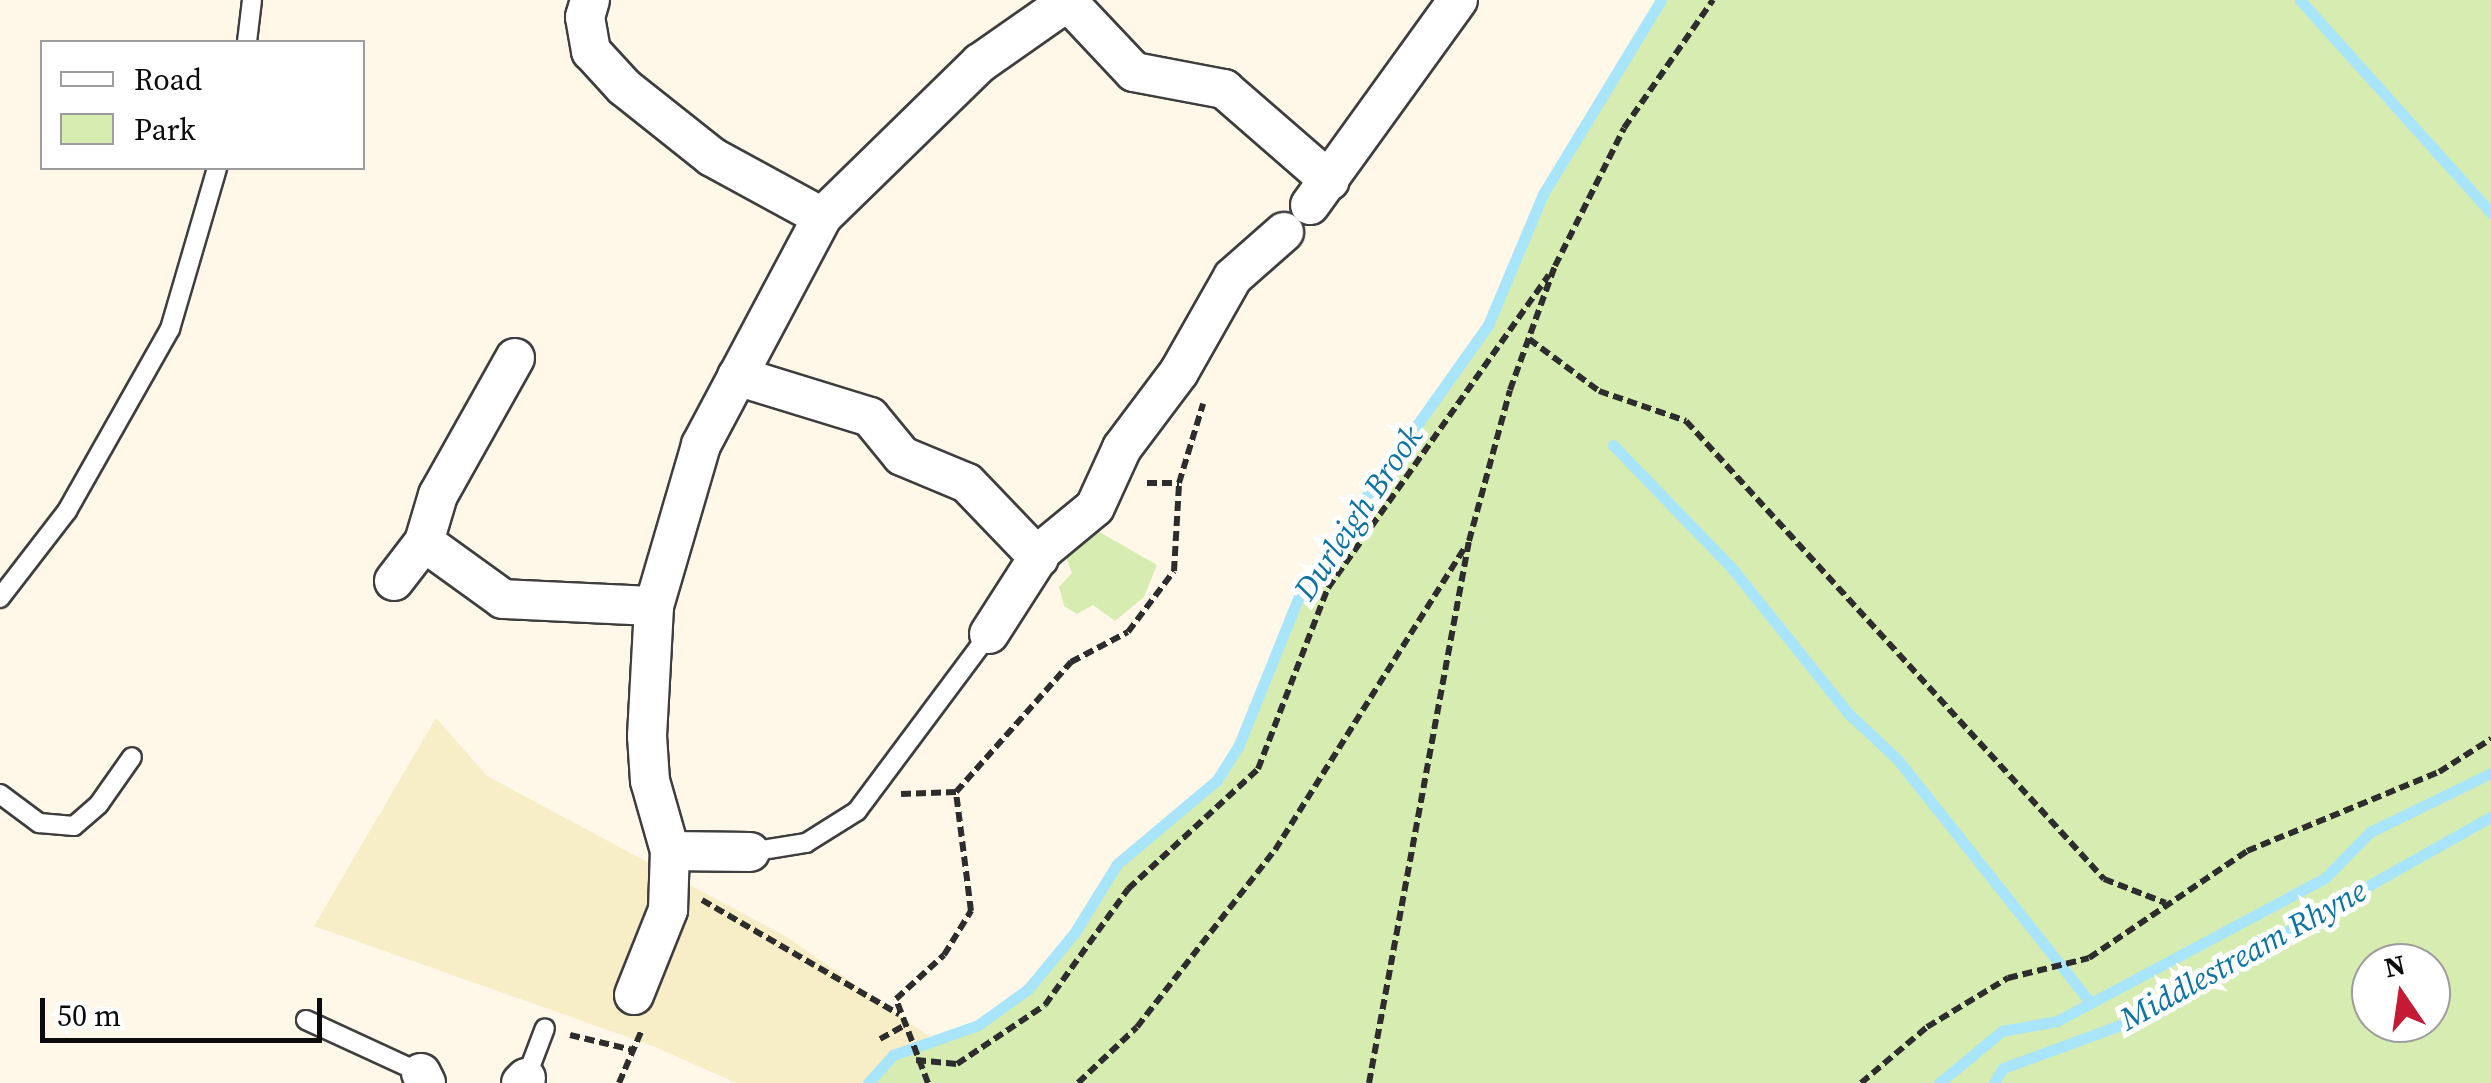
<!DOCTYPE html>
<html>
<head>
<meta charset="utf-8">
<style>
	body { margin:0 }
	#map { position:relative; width:2491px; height:1083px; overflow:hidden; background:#fff8e9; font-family:"Source Serif 4",serif }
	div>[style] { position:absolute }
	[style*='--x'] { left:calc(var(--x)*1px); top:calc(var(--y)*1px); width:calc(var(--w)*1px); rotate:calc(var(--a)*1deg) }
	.farmland>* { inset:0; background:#f7edc7 }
	.green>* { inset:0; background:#d6ecb0 }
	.stream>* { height:11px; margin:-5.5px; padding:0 5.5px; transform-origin:5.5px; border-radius:5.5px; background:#a9e5fa }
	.path>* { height:6px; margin-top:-3px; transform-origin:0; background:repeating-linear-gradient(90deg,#2d2d2d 0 10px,transparent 0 15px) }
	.roads { filter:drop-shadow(2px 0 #3e3e3e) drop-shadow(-2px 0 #3e3e3e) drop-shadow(0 2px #3e3e3e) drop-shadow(0 -2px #3e3e3e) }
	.lane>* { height:18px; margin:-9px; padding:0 9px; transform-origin:9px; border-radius:9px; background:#fff }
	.street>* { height:38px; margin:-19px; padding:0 19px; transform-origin:19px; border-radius:19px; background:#fff }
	span { translate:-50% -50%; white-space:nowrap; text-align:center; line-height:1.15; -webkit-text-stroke:10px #fff; paint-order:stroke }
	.water-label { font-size:32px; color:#0d73a4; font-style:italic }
	.legend { position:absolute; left:40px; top:40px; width:325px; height:130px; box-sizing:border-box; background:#fff; border:2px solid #9d9d9d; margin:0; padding:12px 18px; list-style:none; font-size:30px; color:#0b0b0b }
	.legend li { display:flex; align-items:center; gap:20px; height:50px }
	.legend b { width:50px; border:2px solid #9d9d9d }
	.north { position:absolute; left:2351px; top:943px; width:100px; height:100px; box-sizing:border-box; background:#fff; border:2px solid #9d9d9d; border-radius:50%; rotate:347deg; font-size:28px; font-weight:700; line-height:40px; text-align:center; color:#0b0b0b }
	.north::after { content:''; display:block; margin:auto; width:35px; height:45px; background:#c41a35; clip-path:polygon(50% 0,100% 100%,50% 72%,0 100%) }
	.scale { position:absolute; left:40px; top:998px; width:282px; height:45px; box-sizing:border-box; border:5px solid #0b0b0b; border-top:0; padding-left:12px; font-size:30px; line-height:35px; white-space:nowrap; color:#0b0b0b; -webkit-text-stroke:8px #fff; paint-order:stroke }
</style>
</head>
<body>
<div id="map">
	<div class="farmland">
		<i style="clip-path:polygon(436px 718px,487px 776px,787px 937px,933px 1039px,893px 1055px,868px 1083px,736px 1083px,653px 1046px,314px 926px)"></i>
	</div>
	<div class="green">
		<i style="clip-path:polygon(evenodd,1661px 0,2491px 0,2491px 1083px,868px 1083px,893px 1055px,977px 1025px,1028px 989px,1075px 932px,1117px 864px,1217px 780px,1238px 747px,1304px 584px,1488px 325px,1543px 194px,1661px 0,2371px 963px,2431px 963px,2431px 1023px,2371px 1023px,2371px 963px)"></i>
		<i style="clip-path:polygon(1089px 526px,1157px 565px,1144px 597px,1115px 621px,1093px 605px,1077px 614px,1064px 606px,1059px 587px,1072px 573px,1064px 551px)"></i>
	</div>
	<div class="stream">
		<i style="--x:2300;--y:0;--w:286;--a:48.1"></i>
		<i style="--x:1613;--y:445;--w:170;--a:46"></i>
		<i style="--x:1731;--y:567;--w:187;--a:51.3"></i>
		<i style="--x:1848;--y:713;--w:69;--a:43.2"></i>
		<i style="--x:1898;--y:760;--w:308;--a:51.6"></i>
		<i style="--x:868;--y:1083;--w:38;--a:-48"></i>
		<i style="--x:893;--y:1055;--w:90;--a:-19.4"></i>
		<i style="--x:978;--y:1025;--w:62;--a:-35.8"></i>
		<i style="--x:1028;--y:989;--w:74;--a:-50.5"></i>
		<i style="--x:1075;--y:932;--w:80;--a:-58.3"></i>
		<i style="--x:1117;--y:864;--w:131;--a:-40"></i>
		<i style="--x:1217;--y:780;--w:39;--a:-58"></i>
		<i style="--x:1238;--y:747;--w:176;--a:-68"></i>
		<i style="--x:1304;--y:584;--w:318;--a:-54.6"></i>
		<i style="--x:1488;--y:325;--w:142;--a:-67.2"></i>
		<i style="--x:1543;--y:194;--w:227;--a:-58.7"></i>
		<i style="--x:1939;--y:1083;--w:82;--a:-39.5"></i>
		<i style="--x:2002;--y:1031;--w:56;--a:-10.3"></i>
		<i style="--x:2057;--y:1021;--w:304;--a:-28.1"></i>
		<i style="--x:2325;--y:878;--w:64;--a:-45.6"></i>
		<i style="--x:2370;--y:832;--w:135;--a:-26"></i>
		<i style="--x:1994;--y:1083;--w:17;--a:-59"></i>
		<i style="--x:2003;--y:1068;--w:128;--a:-20.1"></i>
		<i style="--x:2123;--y:1024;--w:422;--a:-29.4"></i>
	</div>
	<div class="path">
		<i style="--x:1529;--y:339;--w:87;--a:36.6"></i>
		<i style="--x:1599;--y:391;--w:92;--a:19"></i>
		<i style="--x:1686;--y:421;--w:620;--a:47.61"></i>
		<i style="--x:2104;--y:879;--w:66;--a:21.2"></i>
		<i style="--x:1147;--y:483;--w:32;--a:0"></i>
		<i style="--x:901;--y:794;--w:55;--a:-2.1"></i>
		<i style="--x:702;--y:900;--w:228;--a:30.1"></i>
		<i style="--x:570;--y:1035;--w:65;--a:13.4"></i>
		<i style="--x:880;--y:1039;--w:26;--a:-29"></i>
		<i style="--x:916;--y:1060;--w:41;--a:5.6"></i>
		<i style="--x:957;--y:1064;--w:106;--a:-33.8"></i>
		<i style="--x:1045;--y:1005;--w:143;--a:-54.4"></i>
		<i style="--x:1128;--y:889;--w:177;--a:-42.7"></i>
		<i style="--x:1258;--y:769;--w:194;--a:-68.9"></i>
		<i style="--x:1328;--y:588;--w:383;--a:-54.8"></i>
		<i style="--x:619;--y:1083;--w:56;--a:-66.7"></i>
		<i style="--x:928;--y:1083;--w:90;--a:-110.9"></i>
		<i style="--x:896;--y:999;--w:65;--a:-42.5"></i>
		<i style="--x:944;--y:955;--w:52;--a:-58.5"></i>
		<i style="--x:971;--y:911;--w:120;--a:-97.2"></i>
		<i style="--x:956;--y:792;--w:174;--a:-48.5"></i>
		<i style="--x:1071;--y:662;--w:64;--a:-27.8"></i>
		<i style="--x:1128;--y:632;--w:76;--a:-53"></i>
		<i style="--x:1174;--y:571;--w:88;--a:-86.7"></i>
		<i style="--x:1179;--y:483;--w:83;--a:-73.1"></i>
		<i style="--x:1078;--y:1083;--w:81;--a:-43.5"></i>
		<i style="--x:1137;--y:1027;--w:224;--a:-52.1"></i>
		<i style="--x:1275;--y:850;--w:358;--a:-57.9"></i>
		<i style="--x:1369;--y:1083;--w:551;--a:-79.55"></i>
		<i style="--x:1469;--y:541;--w:156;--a:-74.8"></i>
		<i style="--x:1510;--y:390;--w:132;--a:-70.1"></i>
		<i style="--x:1555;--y:266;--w:154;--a:-63.4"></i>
		<i style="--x:1624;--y:128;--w:156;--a:-55.2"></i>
		<i style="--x:1861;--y:1083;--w:87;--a:-40.3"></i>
		<i style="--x:1927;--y:1027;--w:95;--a:-31.2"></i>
		<i style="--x:2008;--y:978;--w:83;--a:-13.9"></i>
		<i style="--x:2089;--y:958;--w:191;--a:-34.1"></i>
		<i style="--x:2247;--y:851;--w:208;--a:-22.4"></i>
		<i style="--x:2439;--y:772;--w:62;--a:-32.4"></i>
	</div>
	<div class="roads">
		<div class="lane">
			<i style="--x:247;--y:42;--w:42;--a:-83.2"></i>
			<i style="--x:0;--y:598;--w:110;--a:-52.4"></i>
			<i style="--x:67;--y:511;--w:209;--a:-60.5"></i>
			<i style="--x:170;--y:329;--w:168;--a:-73.7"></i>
			<i style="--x:0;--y:794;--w:49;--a:36.6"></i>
			<i style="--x:39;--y:823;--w:35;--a:5"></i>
			<i style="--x:74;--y:826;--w:33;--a:-41"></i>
			<i style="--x:99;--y:804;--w:57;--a:-54.9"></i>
			<i style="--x:750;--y:852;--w:57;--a:-9.1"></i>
			<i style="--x:806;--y:843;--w:60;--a:-32.1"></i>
			<i style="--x:857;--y:811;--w:221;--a:-53.3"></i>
			<i style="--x:306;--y:1020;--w:127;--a:24.7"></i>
			<i style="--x:526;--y:1078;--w:53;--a:-69.2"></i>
		</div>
		<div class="street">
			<i style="--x:590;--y:0;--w:18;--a:106"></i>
			<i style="--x:585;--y:17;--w:35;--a:80"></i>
			<i style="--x:591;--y:51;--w:49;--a:47.5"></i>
			<i style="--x:624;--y:87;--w:112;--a:38.5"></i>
			<i style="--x:712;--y:157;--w:125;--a:28.6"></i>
			<i style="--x:1068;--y:2;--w:96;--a:46.7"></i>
			<i style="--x:1134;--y:72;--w:92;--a:10.7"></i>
			<i style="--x:1224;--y:89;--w:140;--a:41"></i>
			<i style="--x:1310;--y:205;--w:253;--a:-54.2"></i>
			<i style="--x:515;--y:358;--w:157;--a:119.3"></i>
			<i style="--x:438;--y:495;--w:49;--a:106.6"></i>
			<i style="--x:424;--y:542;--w:97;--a:35.8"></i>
			<i style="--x:503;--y:599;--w:151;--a:2.7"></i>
			<i style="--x:737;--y:376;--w:139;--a:17.1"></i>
			<i style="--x:870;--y:417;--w:50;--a:50.6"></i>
			<i style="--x:902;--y:456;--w:70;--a:22.6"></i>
			<i style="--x:967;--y:483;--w:104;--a:46.2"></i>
			<i style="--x:394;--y:581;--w:49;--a:-52.4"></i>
			<i style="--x:989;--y:634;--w:100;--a:-57.3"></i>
			<i style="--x:1043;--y:550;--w:67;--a:-39.6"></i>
			<i style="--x:1095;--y:507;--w:65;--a:-65.4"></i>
			<i style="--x:1122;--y:448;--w:95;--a:-53.1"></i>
			<i style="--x:1179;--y:372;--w:109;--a:-60.4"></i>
			<i style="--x:1233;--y:277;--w:68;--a:-41.4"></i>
			<i style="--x:670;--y:851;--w:80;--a:0.7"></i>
			<i style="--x:634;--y:995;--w:92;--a:-68.2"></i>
			<i style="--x:668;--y:910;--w:59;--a:-88.1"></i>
			<i style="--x:670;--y:851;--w:73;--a:-105.9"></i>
			<i style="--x:650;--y:781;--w:45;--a:-93.8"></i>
			<i style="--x:647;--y:736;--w:130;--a:-86.9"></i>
			<i style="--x:654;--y:606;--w:168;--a:-73.7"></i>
			<i style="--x:701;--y:445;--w:258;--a:-62"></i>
			<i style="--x:822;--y:217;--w:221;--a:-44.3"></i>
			<i style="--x:980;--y:63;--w:110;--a:-35"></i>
			<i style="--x:421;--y:1073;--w:11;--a:63"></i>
			<i style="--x:521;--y:1083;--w:7;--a:-45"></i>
		</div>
	</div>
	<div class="water-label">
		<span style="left:1358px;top:513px;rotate:-56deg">Durleigh Brook</span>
		<span style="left:2243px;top:955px;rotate:-29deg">Middlestream Rhyne</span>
	</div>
	<ul class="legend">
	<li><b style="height:12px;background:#fff"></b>Road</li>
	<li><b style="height:28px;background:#d6ecb0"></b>Park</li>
	</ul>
	<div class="north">N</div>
	<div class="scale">50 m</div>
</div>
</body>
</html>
